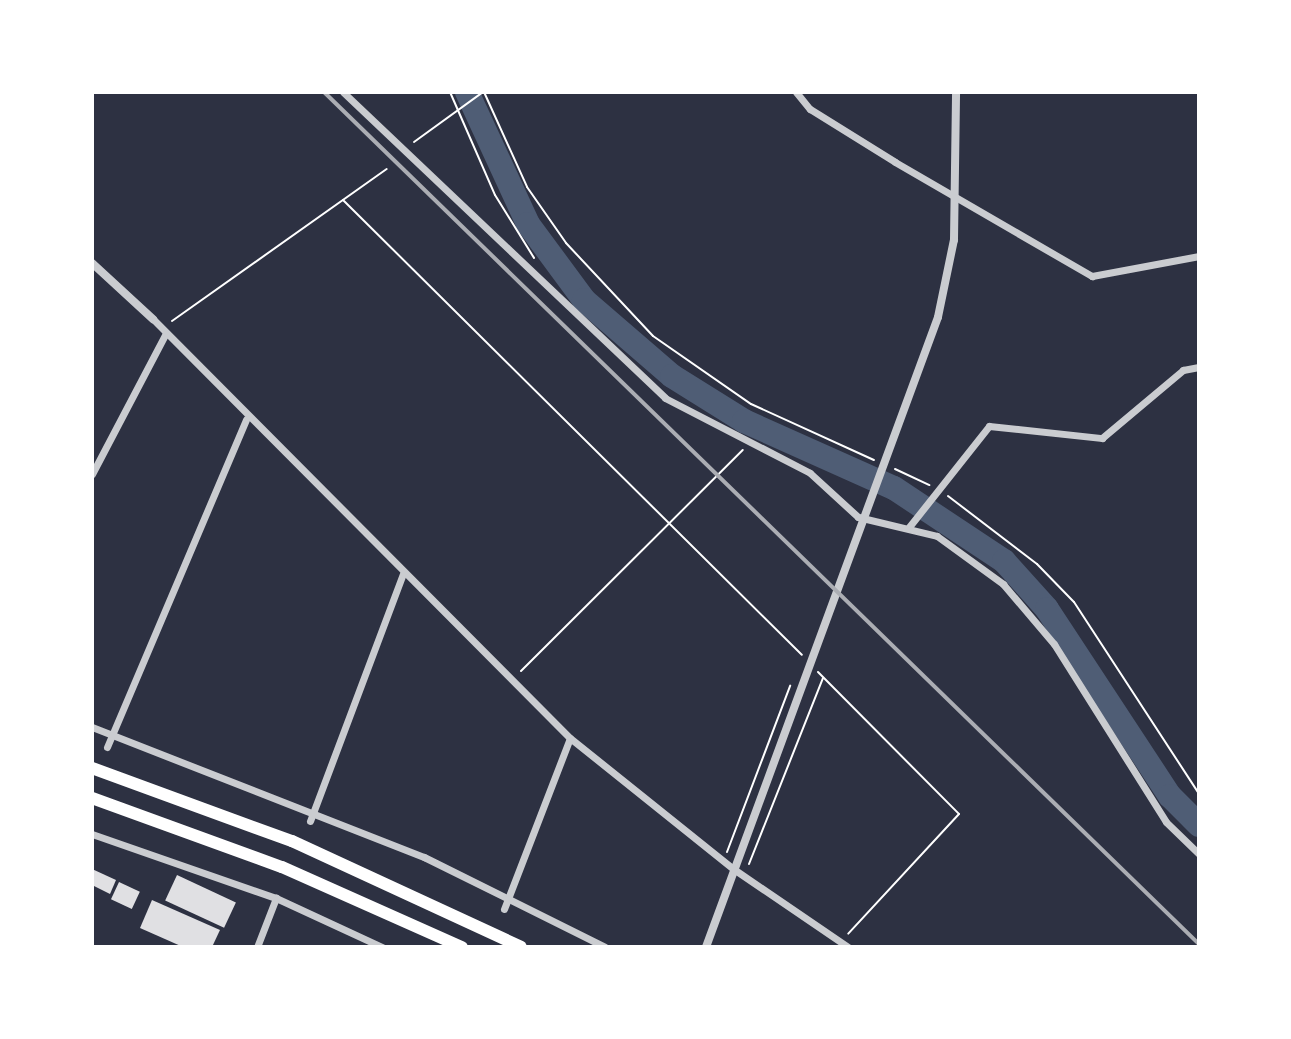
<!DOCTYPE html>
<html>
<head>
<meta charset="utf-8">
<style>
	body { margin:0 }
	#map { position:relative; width:1291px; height:1039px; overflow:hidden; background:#2d3142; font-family:"Varela Round",sans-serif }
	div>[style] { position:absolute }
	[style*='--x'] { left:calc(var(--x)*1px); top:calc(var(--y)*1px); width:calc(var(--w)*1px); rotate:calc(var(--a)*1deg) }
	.river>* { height:24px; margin:-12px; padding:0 12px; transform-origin:12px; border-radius:12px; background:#4f5d75 }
	.building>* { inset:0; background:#e0e0e3; transform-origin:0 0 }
	.path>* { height:2px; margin:-1px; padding:0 1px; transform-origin:1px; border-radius:1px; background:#fff }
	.minor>* { height:7px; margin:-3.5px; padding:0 3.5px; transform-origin:3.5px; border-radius:3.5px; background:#caccd0 }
	.tertiary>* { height:8px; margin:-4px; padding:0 4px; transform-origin:4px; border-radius:4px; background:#caccd0 }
	.motorway>* { height:12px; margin:-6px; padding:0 6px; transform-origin:6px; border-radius:6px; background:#fff }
	.rail>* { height:4px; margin:-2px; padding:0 2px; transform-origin:2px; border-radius:2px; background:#abadb3 }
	span { translate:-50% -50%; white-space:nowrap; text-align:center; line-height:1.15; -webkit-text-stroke:8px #fff; paint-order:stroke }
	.frame { position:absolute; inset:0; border:94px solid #fff; pointer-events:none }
</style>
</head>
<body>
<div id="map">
	<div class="river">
		<i style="--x:467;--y:92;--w:145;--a:65.2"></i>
		<i style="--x:528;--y:224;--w:94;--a:53.6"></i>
		<i style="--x:584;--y:300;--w:116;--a:40.8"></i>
		<i style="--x:672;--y:376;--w:85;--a:32"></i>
		<i style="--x:744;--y:421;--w:164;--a:24.1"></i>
		<i style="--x:894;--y:488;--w:132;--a:33.6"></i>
		<i style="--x:1004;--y:561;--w:64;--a:48.1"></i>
		<i style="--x:1047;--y:609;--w:224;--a:56.7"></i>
		<i style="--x:1170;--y:796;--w:41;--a:45"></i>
	</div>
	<div class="building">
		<i style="clip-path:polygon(92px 869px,116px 880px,110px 894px,92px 885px)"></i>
		<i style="left:177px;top:875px;width:65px;height:28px;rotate:25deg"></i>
		<i style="left:119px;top:882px;width:23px;height:19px;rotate:25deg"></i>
		<i style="clip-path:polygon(152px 900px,220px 930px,212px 947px,183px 947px,140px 928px)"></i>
	</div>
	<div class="path">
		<i style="--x:450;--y:92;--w:112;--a:66.4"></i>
		<i style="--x:495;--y:195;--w:74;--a:58.2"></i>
		<i style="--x:484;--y:92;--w:104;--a:65.6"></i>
		<i style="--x:527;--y:187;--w:68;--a:55.1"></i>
		<i style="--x:566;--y:243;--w:127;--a:46.9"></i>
		<i style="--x:653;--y:336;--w:119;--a:34.8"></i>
		<i style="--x:751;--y:404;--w:135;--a:24.5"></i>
		<i style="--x:414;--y:142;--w:85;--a:-35.9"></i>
		<i style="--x:343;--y:200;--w:646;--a:44.75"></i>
		<i style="--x:172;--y:321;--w:263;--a:-35.3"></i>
		<i style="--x:895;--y:469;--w:38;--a:25"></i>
		<i style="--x:948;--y:496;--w:112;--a:37.4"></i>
		<i style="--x:1037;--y:564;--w:53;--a:45.8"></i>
		<i style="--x:1074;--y:602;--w:229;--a:56.9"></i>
		<i style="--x:521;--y:671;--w:313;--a:-44.9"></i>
		<i style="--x:818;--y:672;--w:200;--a:45.2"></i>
		<i style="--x:959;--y:814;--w:163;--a:132.8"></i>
		<i style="--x:727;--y:852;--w:178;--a:-69.2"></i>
		<i style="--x:749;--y:864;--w:200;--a:-68.3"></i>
	</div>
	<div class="minor">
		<i style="--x:343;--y:92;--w:444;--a:43.5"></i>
		<i style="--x:665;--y:398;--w:163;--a:27.3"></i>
		<i style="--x:810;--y:473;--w:65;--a:42.5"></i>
		<i style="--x:858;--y:517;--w:81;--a:13.5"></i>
		<i style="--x:937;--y:536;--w:82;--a:36"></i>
		<i style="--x:1003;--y:584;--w:79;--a:49.6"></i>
		<i style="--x:1054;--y:644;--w:210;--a:57.8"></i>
		<i style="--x:1166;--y:822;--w:46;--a:44.1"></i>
		<i style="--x:796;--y:92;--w:22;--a:51"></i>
		<i style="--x:810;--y:109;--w:100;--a:31.9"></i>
		<i style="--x:895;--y:162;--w:228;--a:30.1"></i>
		<i style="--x:1092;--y:276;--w:109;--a:-10.6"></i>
		<i style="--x:153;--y:319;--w:591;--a:45.14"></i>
		<i style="--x:570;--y:738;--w:211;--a:38.7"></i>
		<i style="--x:735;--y:870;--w:137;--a:34.3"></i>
		<i style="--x:92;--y:474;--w:159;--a:-62.3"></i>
		<i style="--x:909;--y:527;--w:129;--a:-51.6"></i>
		<i style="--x:989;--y:426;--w:114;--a:6.1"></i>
		<i style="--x:1102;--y:438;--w:106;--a:-40"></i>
		<i style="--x:1183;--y:370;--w:16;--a:-11"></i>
		<i style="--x:92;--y:727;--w:357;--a:21.4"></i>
		<i style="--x:424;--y:857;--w:202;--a:26.4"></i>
		<i style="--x:107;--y:747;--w:356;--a:-67"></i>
		<i style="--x:310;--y:821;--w:264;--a:-69.4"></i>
		<i style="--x:92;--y:834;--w:195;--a:19.2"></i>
		<i style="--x:276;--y:898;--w:117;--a:24.8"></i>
		<i style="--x:504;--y:909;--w:183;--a:-68.9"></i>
		<i style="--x:257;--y:947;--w:53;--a:-68.8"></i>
	</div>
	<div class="tertiary">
		<i style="--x:92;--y:263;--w:83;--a:42.6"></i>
		<i style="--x:706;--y:947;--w:671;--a:-69.78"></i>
		<i style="--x:938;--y:317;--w:79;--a:-78.3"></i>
		<i style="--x:954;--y:240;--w:148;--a:-89.2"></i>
	</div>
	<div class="motorway">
		<i style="--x:92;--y:768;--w:213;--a:20.1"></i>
		<i style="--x:292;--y:841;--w:252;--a:24.8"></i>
		<i style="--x:92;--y:798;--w:202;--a:20"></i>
		<i style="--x:282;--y:867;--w:197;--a:24"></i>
	</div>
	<div class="rail">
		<i style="--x:324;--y:92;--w:1221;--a:44.24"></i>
	</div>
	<div class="frame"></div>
</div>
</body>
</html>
